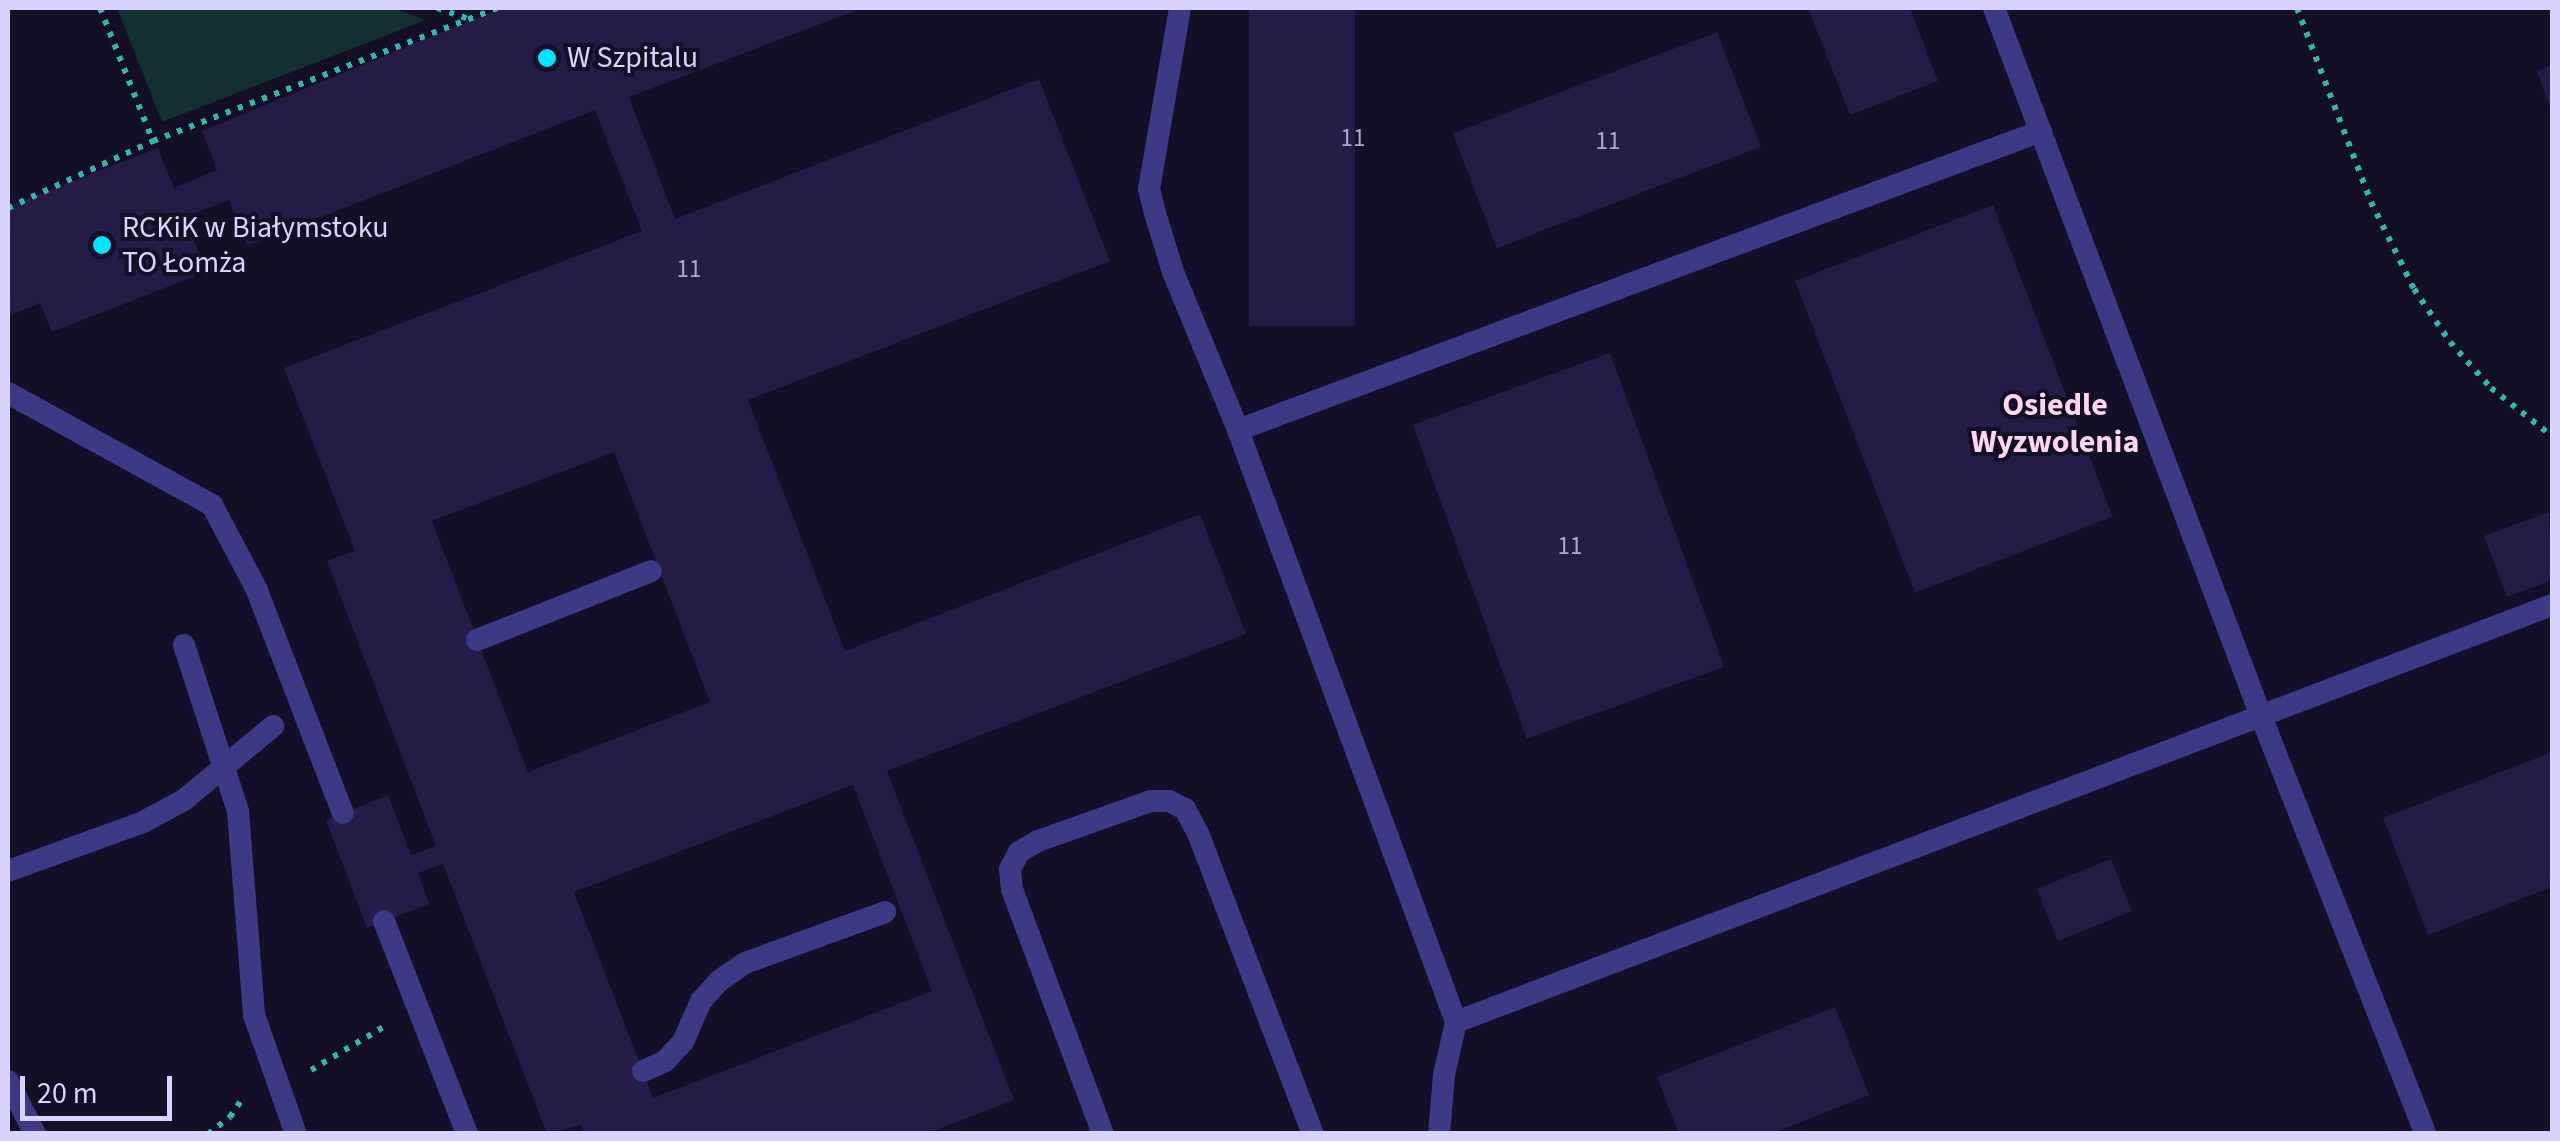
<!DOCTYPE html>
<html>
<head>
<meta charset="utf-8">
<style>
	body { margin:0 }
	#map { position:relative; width:2560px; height:1141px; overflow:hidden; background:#130f26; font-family:"Source Sans 3",sans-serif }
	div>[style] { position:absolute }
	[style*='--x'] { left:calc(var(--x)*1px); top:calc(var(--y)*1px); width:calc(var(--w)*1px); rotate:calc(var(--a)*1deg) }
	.green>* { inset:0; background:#12302f }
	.building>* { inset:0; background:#241b47; transform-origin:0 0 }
	.path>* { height:6px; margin-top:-3px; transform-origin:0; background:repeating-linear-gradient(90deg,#2fb8b0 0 5px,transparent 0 13px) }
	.lane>* { height:22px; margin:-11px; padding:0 11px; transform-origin:11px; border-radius:11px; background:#3d3a85 }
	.dots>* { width:28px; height:28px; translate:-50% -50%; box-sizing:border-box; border:5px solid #130f26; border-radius:50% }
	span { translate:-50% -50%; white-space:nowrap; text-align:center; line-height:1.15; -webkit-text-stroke:8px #130f26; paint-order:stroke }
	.number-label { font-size:25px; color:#aca6d1 }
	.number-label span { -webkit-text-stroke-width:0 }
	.poi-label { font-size:30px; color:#d9d4ff }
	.left { translate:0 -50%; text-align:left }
	.neighbourhood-label { font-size:32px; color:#ffd6f0; font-weight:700 }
	.frame { position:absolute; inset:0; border:10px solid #d9d4ff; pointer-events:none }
	.scale { position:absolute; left:20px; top:1076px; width:152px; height:45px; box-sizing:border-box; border:5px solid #d9d4ff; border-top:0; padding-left:12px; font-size:30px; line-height:35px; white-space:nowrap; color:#d9d4ff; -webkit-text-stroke:8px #130f26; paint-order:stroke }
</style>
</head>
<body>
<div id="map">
	<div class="green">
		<i style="clip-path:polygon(117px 8px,393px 8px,426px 20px,162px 122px)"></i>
	</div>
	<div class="building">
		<i style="clip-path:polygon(evenodd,501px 8px,862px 8px,629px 97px,675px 219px,1039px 79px,1110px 261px,748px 400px,845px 651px,1200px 514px,1246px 634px,887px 771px,1014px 1100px,926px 1134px,585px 1134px,581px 1125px,547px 1134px,443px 864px,418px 873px,429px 904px,367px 928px,326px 820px,388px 795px,411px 855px,436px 846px,327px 561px,355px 551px,284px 368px,642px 231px,595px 110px,247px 246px,229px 200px,185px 217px,209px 280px,203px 273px,52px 332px,40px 303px,8px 316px,8px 206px,158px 148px,174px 188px,217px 170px,202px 131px,501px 8px,614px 452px,710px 702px,528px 772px,432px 521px,614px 452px,501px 8px,853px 785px,932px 991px,653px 1098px,574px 892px,853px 785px)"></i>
		<i style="left:1249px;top:8px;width:106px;height:318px"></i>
		<i style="clip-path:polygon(1808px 8px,1910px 8px,1938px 81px,1850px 115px)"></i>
		<i style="left:1717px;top:32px;width:123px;height:283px;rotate:69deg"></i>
		<i style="clip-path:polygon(2552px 65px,2552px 113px,2537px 71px)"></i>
		<i style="left:1993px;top:205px;width:334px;height:212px;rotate:69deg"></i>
		<i style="left:1610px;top:353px;width:334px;height:210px;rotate:70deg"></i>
		<i style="clip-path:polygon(2549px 512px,2552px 580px,2507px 597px,2484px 536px)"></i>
		<i style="clip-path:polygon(2552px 752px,2552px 887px,2428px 935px,2383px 818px)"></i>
		<i style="left:2111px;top:859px;width:56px;height:80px;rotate:68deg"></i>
		<i style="clip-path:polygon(1835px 1007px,1869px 1095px,1771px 1134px,1679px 1134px,1657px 1077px)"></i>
	</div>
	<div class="path">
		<i style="--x:100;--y:8;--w:143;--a:68.3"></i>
		<i style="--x:437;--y:8;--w:34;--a:19"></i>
		<i style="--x:2297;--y:8;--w:208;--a:69.1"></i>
		<i style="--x:2371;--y:202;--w:97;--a:63.7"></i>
		<i style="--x:2414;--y:289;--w:64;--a:55.8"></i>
		<i style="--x:2450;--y:342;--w:62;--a:48.3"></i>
		<i style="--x:2491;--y:388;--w:78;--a:38.2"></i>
		<i style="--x:8;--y:208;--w:160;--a:-24.8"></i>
		<i style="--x:153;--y:141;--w:370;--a:-21.1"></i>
		<i style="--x:311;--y:1070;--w:86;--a:-30.7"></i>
		<i style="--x:208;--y:1134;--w:28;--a:-38"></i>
		<i style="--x:230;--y:1117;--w:25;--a:-56"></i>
	</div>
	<div class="lane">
		<i style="--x:1180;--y:8;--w:184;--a:99.7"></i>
		<i style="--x:1149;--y:189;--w:25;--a:76"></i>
		<i style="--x:1155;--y:213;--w:62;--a:73"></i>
		<i style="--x:1173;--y:272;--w:171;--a:67.6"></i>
		<i style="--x:1238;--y:430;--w:631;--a:69.78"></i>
		<i style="--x:1456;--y:1022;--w:54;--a:102.8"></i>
		<i style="--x:1444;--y:1075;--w:59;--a:94.8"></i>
		<i style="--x:1994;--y:8;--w:757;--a:69.34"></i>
		<i style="--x:2261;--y:716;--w:449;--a:68.5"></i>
		<i style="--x:8;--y:393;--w:233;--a:28.8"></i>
		<i style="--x:212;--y:505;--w:94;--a:62.1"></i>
		<i style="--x:256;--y:588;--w:241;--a:68.9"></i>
		<i style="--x:1238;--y:430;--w:857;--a:-20.42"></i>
		<i style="--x:477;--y:640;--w:187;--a:-21.6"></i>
		<i style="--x:184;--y:645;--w:175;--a:72"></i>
		<i style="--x:238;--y:811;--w:205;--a:85.5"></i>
		<i style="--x:254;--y:1015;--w:126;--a:70.6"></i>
		<i style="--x:8;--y:871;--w:144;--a:-19.9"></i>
		<i style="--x:143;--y:822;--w:47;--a:-28.2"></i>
		<i style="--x:184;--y:800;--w:116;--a:-39.7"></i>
		<i style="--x:384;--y:921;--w:229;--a:68.7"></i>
		<i style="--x:1456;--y:1022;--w:1173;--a:-20.83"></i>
		<i style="--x:643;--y:1071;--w:24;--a:-24"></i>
		<i style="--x:665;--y:1061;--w:26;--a:-47"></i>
		<i style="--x:683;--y:1042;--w:45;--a:-66.3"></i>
		<i style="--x:701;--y:1001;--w:27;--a:-48"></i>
		<i style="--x:719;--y:981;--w:32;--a:-35"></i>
		<i style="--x:745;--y:963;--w:149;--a:-20"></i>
		<i style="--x:8;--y:1081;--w:59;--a:63"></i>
		<i style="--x:1103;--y:1134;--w:261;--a:-110.4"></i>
		<i style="--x:1012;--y:889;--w:20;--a:-96"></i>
		<i style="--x:1010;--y:869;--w:19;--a:-62"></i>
		<i style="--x:1019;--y:852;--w:22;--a:-30"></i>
		<i style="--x:1038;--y:841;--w:120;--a:-19.5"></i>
		<i style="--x:1151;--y:801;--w:18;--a:0"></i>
		<i style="--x:1169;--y:801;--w:18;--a:27"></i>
		<i style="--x:1185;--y:809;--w:27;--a:62"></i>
		<i style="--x:1198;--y:833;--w:322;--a:69.1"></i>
	</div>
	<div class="dots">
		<i style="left:547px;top:58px;background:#00e5ff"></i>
		<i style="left:102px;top:245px;background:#00e5ff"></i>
	</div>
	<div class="number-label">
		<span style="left:1353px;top:138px">11</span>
		<span style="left:1608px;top:141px">11</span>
		<span style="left:689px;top:269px">11</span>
		<span style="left:1570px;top:546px">11</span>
	</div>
	<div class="poi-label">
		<span class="left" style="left:567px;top:58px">W Szpitalu</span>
		<span class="left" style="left:122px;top:245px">RCKiK w Białymstoku<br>TO Łomża</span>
	</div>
	<div class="neighbourhood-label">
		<span style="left:2055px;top:424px">Osiedle<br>Wyzwolenia</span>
	</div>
	<div class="frame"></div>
	<div class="scale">20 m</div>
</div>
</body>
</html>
